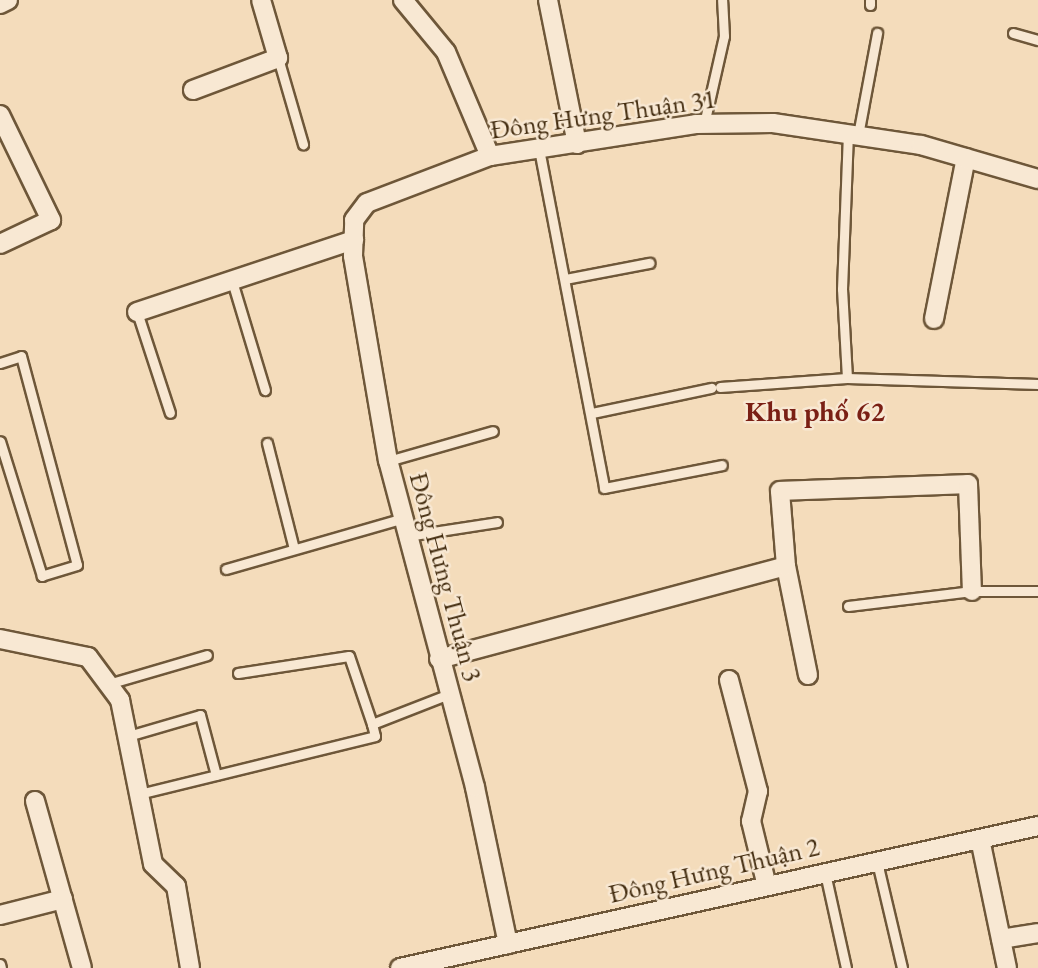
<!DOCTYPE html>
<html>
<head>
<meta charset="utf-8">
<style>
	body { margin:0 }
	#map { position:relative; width:1038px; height:968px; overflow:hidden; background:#f4dcbb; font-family:"EB Garamond",serif }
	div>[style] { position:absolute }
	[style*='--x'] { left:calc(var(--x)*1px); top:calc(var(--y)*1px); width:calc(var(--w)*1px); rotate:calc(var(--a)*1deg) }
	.roads { filter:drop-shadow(2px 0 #6e5739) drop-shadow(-2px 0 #6e5739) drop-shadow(0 2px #6e5739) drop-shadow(0 -2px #6e5739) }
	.lane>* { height:9px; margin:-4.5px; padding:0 4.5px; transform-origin:4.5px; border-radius:4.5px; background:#f8e8d3 }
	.street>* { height:18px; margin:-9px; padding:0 9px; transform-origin:9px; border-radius:9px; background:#f8e8d3 }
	span { translate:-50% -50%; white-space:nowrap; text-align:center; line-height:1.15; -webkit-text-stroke:5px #f8e8d3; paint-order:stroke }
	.street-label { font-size:26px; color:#422b0e }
	.neighbourhood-label { font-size:28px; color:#7a1f14; font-weight:700 }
</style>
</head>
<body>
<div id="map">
	<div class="roads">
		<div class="lane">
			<i style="--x:870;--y:5;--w:5;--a:-90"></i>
			<i style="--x:1013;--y:33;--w:26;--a:16"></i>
			<i style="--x:278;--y:58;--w:90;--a:73.8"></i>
			<i style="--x:704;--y:124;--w:90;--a:-77.2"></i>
			<i style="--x:724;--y:36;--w:36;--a:-93"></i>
			<i style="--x:858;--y:135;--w:104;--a:-79.4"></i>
			<i style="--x:539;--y:149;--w:345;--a:79.1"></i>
			<i style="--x:604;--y:488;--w:120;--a:-11"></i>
			<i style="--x:565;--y:279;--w:86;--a:-10.8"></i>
			<i style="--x:232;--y:281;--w:114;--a:73.2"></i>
			<i style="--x:137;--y:312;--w:106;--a:71.9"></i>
			<i style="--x:0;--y:363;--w:22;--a:-18"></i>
			<i style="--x:21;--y:356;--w:216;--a:75"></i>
			<i style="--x:77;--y:565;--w:37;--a:163"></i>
			<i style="--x:42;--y:576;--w:141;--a:-107.3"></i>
			<i style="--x:847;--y:378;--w:89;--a:-93.2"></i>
			<i style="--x:842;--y:289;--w:155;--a:-87.8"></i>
			<i style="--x:720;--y:387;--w:127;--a:-4.1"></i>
			<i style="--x:847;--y:378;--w:191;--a:1.8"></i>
			<i style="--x:592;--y:413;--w:122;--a:-11.9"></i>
			<i style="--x:267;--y:443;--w:109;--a:75.7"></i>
			<i style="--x:388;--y:461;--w:109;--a:-15.9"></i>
			<i style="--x:407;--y:536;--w:91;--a:-8.8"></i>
			<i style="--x:226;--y:569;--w:181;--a:-16"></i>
			<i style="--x:848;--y:606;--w:125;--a:-6.9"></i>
			<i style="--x:972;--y:591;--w:66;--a:0"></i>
			<i style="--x:238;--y:673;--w:112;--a:-8.7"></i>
			<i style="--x:349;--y:656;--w:72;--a:71.3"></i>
			<i style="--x:108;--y:684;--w:103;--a:-16.3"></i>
			<i style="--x:128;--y:736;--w:75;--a:-16.3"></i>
			<i style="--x:200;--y:715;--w:62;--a:75.1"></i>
			<i style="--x:139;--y:794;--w:243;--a:-13.8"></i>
			<i style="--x:375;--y:736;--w:12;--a:-104"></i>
			<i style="--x:372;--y:724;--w:83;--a:-21.3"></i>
			<i style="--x:877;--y:862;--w:109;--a:76.7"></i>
			<i style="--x:825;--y:873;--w:97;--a:77.5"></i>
			<i style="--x:0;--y:964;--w:4;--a:76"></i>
		</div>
		<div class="street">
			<i style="--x:403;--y:0;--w:67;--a:50.4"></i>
			<i style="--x:446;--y:52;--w:113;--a:67.1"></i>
			<i style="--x:548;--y:0;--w:147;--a:78.6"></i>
			<i style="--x:0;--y:4;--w:9;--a:-27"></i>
			<i style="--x:193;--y:90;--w:91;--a:-20.6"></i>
			<i style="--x:278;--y:58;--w:60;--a:-106.3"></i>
			<i style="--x:0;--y:115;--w:117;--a:64.1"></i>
			<i style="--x:51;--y:220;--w:56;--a:154.8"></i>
			<i style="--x:137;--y:312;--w:229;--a:-18.4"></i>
			<i style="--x:934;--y:319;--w:164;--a:-78.8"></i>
			<i style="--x:0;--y:639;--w:90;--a:11.6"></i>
			<i style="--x:88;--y:657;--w:54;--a:53.3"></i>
			<i style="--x:120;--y:700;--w:167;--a:78.6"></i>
			<i style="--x:153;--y:864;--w:32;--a:44"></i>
			<i style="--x:176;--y:886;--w:83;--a:80.3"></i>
			<i style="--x:439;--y:659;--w:359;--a:-15"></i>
			<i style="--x:808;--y:675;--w:111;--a:-101.4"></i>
			<i style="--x:786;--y:566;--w:75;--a:-94.6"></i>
			<i style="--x:780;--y:491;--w:188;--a:-2.1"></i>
			<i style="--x:968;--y:484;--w:107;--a:87.9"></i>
			<i style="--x:729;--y:680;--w:115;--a:75.4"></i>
			<i style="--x:758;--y:791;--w:31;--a:103"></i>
			<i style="--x:751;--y:821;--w:67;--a:76.2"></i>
			<i style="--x:35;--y:801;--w:173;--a:74.3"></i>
			<i style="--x:980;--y:839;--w:132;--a:78.2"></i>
			<i style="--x:0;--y:915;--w:65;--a:-14.3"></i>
			<i style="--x:1001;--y:939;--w:37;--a:-9"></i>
			<i style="--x:508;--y:944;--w:160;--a:-101.9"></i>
			<i style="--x:475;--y:787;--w:337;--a:-104.9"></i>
			<i style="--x:388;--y:461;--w:208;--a:-99.7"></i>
			<i style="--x:353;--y:256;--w:36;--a:-88"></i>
			<i style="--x:354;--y:220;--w:21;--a:-53"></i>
			<i style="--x:367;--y:203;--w:132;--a:-20.9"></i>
			<i style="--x:490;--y:156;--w:208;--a:-8.8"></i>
			<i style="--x:696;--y:124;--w:77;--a:-0.7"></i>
			<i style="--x:773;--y:123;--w:150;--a:8.5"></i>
			<i style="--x:921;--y:145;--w:122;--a:16.2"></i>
			<i style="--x:400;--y:968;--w:654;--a:-12.55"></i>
		</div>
	</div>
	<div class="street-label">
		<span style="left:603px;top:115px;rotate:-8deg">Đông Hưng Thuận 31</span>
		<span style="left:445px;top:577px;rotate:75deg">Đông Hưng Thuận 3</span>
		<span style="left:714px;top:871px;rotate:-13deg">Đông Hưng Thuận 2</span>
	</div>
	<div class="neighbourhood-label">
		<span style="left:815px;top:411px">Khu phố 62</span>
	</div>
</div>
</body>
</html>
